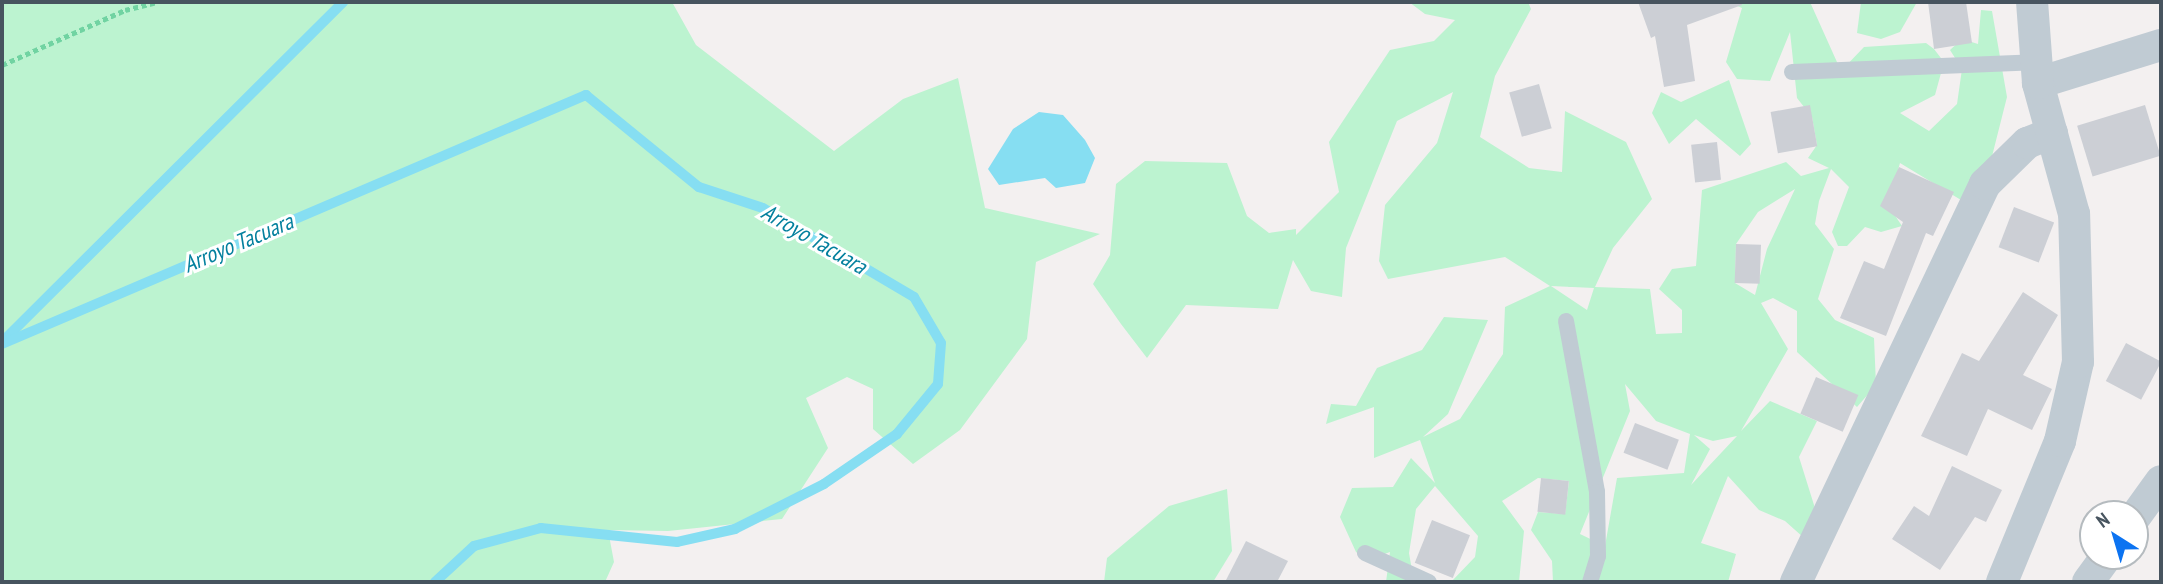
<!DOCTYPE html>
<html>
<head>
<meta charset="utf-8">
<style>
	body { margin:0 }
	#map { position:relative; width:2163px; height:584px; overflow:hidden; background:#f3f0f0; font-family:"PT Sans Narrow",sans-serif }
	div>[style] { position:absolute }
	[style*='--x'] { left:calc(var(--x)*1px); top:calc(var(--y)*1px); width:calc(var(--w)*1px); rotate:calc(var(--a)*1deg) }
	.green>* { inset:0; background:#bcf3d0 }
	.water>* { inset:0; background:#86def2 }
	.stream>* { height:10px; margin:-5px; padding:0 5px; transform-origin:5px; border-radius:5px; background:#86def2 }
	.building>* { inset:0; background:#cccfd5; transform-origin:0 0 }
	.path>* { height:4.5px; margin-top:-2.25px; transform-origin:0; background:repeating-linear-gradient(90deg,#71d3a2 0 5px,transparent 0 8.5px) }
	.lane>* { height:16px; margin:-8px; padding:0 8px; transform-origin:8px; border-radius:8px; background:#c0cbd3 }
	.street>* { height:32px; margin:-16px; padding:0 16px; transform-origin:16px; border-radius:16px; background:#c0cbd3 }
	span { translate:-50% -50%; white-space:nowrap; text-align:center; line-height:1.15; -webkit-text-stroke:6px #fff; paint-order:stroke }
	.water-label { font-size:23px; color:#04809e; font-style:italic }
	.frame { position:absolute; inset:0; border:4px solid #47545f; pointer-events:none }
	.north { position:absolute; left:2079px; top:500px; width:70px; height:70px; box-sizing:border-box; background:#fff; border:2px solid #b5bbbf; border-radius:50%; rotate:323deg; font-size:19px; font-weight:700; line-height:28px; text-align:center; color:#47545f }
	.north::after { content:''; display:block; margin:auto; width:24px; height:32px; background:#0c73f1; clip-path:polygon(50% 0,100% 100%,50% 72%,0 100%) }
</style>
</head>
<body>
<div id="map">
	<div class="green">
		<i style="clip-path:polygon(2px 2px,672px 2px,696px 45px,834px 151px,903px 99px,958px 78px,985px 208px,1100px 234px,1036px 262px,1027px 339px,960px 430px,913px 464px,873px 429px,873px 389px,847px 377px,806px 398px,828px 448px,782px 519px,668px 531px,608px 530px,614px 562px,605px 582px,2px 582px)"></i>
		<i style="clip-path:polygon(evenodd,1409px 2px,1528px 2px,1531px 9px,1495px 76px,1480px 137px,1529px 168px,1562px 172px,1565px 111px,1626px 142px,1652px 199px,1613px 248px,1595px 287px,1650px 289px,1656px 334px,1682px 333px,1682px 310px,1659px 289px,1672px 269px,1696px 266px,1702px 190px,1786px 162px,1801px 176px,1829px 168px,1808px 158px,1817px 145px,1812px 117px,1797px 98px,1790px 32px,1770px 81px,1737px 79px,1726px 62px,1742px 8px,1728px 2px,1810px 2px,1841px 71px,1864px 47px,1926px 43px,1934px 49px,1944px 62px,1935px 95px,1900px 113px,1929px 131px,1957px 104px,1962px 69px,1950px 50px,1962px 39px,1978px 44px,1981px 10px,1992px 11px,2007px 97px,1985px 184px,1961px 200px,1900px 163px,1888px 205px,1902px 226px,1881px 232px,1865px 227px,1847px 246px,1838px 246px,1832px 232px,1849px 187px,1831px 169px,1819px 201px,1815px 224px,1834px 249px,1818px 299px,1835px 320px,1874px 338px,1876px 385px,1857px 407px,1797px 352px,1797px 311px,1773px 298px,1761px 303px,1788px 349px,1741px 431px,1770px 401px,1817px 421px,1799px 457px,1814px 505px,1813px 546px,1785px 521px,1759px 510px,1728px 476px,1701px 543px,1736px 554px,1728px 582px,1553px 582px,1552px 561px,1531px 530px,1538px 512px,1565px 514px,1569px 481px,1538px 478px,1502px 501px,1524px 531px,1519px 582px,1451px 582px,1475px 557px,1478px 536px,1435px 486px,1416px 509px,1409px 553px,1414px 582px,1386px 582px,1390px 552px,1368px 560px,1356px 552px,1340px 517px,1352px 488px,1393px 487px,1411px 458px,1435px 483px,1420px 440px,1374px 458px,1374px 407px,1326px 424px,1331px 404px,1356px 406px,1377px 368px,1422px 350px,1444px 317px,1488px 320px,1448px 414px,1423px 437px,1460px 419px,1503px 354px,1505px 307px,1550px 286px,1505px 257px,1388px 279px,1379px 261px,1385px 205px,1437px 143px,1453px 92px,1397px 121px,1346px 248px,1342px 297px,1311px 291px,1293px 260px,1278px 309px,1186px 305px,1147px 358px,1121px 324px,1093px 284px,1110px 255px,1116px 184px,1145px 161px,1227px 163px,1247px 216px,1269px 233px,1296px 229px,1296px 235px,1339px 192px,1329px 142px,1390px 50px,1434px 41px,1455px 20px,1425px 14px,1409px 2px,1795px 189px,1767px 249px,1755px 295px,1735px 283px,1736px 244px,1758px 212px,1795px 189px,1409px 2px,1551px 286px,1594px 288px,1587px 310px,1551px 286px,1409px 2px,1625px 384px,1656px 421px,1690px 434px,1684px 473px,1617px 478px,1605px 546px,1580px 534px,1630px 411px,1625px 384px,1409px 2px,1694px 435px,1713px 441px,1737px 436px,1691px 485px,1710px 449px,1694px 435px)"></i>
		<i style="clip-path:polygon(1861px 2px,1917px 2px,1900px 32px,1881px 39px,1857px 33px)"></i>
		<i style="clip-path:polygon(1729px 80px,1751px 144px,1740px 156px,1696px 119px,1669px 144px,1652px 113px,1661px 92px,1681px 102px)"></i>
		<i style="clip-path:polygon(1227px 489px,1232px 551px,1213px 582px,1104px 582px,1107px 558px,1169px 506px)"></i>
	</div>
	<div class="water">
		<i style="clip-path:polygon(1039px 112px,1063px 115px,1085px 140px,1095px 158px,1085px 183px,1056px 188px,1045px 178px,999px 185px,988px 169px,1013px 129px)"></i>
	</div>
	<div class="stream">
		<i style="--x:4;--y:340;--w:479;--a:-44.9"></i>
		<i style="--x:2;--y:344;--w:635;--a:-23.09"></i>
		<i style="--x:586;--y:95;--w:146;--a:39.2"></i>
		<i style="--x:699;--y:187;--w:67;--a:18.2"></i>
		<i style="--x:763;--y:208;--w:175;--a:30.5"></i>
		<i style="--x:914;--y:297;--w:53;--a:59.6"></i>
		<i style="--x:941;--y:343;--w:41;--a:94.2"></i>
		<i style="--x:938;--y:384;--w:65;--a:129.4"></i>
		<i style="--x:897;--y:434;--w:88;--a:145.6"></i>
		<i style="--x:824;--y:484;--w:100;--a:153.2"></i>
		<i style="--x:735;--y:529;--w:59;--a:167.4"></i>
		<i style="--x:677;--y:542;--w:137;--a:-174.1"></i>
		<i style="--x:541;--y:528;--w:69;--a:165"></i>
		<i style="--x:474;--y:546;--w:53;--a:137.3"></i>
	</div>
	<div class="building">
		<i style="clip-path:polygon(1638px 2px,1741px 2px,1742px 5px,1687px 25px,1695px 81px,1664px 87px,1655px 36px,1651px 38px)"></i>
		<i style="clip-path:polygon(1928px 2px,1966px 2px,1972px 43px,1934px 49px)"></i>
		<i style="left:1539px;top:84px;width:46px;height:31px;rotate:74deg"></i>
		<i style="left:1810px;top:105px;width:42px;height:40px;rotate:80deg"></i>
		<i style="left:2145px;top:105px;width:53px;height:71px;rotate:73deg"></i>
		<i style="left:1717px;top:142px;width:38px;height:26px;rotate:84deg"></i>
		<i style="clip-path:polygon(1899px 167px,1954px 192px,1933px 236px,1926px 233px,1886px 336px,1840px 318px,1864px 261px,1884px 269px,1903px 222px,1880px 206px)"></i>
		<i style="left:2014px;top:207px;width:43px;height:43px;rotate:21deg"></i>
		<i style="left:1736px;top:244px;width:25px;height:39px;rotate:2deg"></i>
		<i style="clip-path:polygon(2023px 292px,2058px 315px,2023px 375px,2052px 389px,2032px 430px,1988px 409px,1967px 456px,1921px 436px,1962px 353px,1979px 361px)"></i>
		<i style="left:2126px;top:343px;width:40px;height:43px;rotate:28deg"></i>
		<i style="left:1816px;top:377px;width:46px;height:40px;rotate:23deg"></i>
		<i style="left:1635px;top:423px;width:47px;height:32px;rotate:21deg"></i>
		<i style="clip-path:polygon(1952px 466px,2002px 490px,1986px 522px,1975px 517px,1940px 570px,1892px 539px,1914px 506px,1929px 516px)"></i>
		<i style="left:1541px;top:478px;width:28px;height:34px;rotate:6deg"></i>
		<i style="left:1432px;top:520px;width:41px;height:46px;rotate:22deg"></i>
		<i style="clip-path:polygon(1246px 541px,1288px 561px,1277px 582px,1225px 582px)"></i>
	</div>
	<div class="path">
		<i style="--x:2;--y:65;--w:135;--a:-24.1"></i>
		<i style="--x:125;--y:10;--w:34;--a:-14"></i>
	</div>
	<div class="lane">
		<i style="--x:1792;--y:72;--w:244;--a:-2.3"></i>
		<i style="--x:1566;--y:321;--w:174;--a:79.7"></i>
		<i style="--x:1597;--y:492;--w:64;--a:89.1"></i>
		<i style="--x:1598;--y:556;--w:27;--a:107"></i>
		<i style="--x:1365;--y:553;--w:70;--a:24.4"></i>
	</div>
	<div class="street">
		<i style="--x:2038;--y:83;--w:129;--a:-17.2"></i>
		<i style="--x:2135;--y:517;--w:44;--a:-54.2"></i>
		<i style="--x:1796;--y:582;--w:441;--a:-64.6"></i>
		<i style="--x:1985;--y:184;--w:59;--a:-44.3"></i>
		<i style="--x:2027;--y:143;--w:27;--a:-22"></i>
		<i style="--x:2002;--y:582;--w:152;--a:-67.6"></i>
		<i style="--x:2060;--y:441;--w:81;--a:-77.2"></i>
		<i style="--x:2078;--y:362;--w:148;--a:-91.5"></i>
		<i style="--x:2074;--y:214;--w:136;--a:-105.4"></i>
		<i style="--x:2038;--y:83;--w:81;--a:-94.2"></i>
		<i style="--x:2088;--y:582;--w:32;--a:-54"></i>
	</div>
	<div class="water-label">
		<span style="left:814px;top:239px;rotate:30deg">Arroyo Tacuara</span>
		<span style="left:238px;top:243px;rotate:-23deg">Arroyo Tacuara</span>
	</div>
	<div class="frame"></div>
	<div class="north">N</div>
</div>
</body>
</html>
